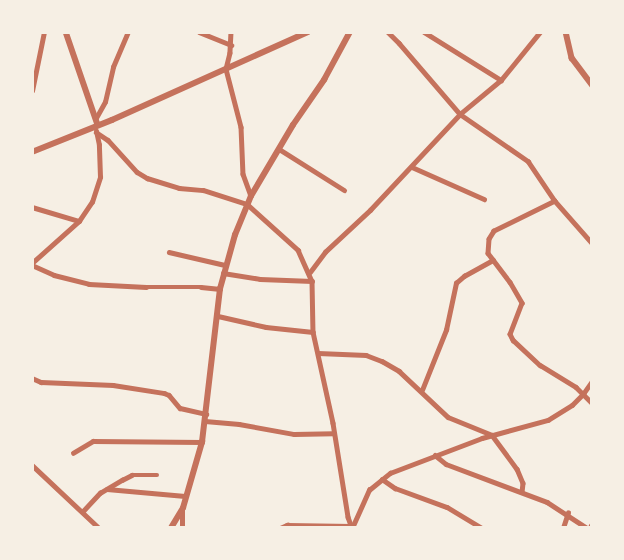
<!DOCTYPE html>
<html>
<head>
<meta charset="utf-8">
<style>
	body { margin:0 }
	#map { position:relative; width:624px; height:560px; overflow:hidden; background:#f6efe4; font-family:Montserrat,sans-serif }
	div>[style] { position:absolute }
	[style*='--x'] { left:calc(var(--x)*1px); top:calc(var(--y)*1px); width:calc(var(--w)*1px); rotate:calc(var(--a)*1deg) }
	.minor>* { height:4.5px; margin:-2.25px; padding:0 2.25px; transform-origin:2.25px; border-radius:2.25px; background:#c5725c }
	.tertiary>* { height:5.5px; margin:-2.75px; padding:0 2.75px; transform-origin:2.75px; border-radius:2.75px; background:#c5725c }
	span { translate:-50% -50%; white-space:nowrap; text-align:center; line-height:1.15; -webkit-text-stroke:4px #f6efe4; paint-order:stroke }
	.frame { position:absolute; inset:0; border:34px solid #f6efe4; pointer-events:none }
</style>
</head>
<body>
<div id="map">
	<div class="minor">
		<i style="--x:199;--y:32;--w:35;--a:22"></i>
		<i style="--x:231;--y:32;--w:21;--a:93"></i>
		<i style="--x:230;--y:53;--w:16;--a:104"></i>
		<i style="--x:226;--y:69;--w:60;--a:75.5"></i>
		<i style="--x:241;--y:127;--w:47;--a:87.6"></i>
		<i style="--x:243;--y:174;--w:23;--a:70"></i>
		<i style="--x:388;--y:32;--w:16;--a:45"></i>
		<i style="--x:399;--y:43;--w:94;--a:49.3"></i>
		<i style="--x:460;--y:114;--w:83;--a:34.7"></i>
		<i style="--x:528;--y:161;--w:48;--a:56"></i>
		<i style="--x:555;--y:201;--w:56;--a:48.6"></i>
		<i style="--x:424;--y:32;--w:91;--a:31.9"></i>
		<i style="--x:32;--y:91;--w:60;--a:-78.5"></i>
		<i style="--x:96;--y:118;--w:18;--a:-61"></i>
		<i style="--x:105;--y:102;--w:36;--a:-77"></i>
		<i style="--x:113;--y:67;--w:38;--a:-67"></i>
		<i style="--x:96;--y:132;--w:14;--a:34"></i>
		<i style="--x:108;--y:140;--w:43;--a:47.8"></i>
		<i style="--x:137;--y:172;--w:12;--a:31"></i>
		<i style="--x:147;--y:178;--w:34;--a:17"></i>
		<i style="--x:179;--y:188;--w:24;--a:5"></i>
		<i style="--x:203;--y:190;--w:46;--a:17.7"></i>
		<i style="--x:247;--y:204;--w:69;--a:42"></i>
		<i style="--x:298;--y:250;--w:34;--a:66"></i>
		<i style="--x:312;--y:281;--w:51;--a:88.9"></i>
		<i style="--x:313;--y:332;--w:93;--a:77.6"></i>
		<i style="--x:333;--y:423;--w:95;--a:80.9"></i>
		<i style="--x:348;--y:517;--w:12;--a:70"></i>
		<i style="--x:279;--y:149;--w:77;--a:32.2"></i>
		<i style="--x:412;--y:167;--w:79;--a:24"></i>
		<i style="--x:555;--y:201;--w:68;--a:153.8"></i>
		<i style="--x:494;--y:231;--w:9;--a:122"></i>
		<i style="--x:489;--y:239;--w:14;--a:94"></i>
		<i style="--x:488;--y:253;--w:36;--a:53"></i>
		<i style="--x:510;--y:282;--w:24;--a:60"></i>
		<i style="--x:522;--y:303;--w:33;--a:111"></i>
		<i style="--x:510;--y:334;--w:7;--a:63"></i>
		<i style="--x:513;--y:340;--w:37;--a:43"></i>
		<i style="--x:540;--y:365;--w:42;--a:31.4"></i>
		<i style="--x:576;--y:387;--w:23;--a:45"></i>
		<i style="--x:32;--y:207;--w:49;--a:16.6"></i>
		<i style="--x:169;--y:252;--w:57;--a:13.1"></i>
		<i style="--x:32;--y:263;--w:63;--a:-41.8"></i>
		<i style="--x:79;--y:221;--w:23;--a:-56"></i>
		<i style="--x:92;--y:202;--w:26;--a:-72"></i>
		<i style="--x:100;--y:177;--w:32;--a:-92"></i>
		<i style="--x:99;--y:145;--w:14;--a:-102"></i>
		<i style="--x:32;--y:265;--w:24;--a:24"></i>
		<i style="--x:54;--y:275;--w:36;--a:14"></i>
		<i style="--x:89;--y:284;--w:57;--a:3"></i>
		<i style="--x:146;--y:287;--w:55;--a:0"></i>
		<i style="--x:201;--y:287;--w:19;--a:6"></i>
		<i style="--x:310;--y:272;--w:25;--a:-53"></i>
		<i style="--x:325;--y:252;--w:62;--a:-43"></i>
		<i style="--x:370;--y:210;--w:132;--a:-46.8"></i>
		<i style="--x:460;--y:114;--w:53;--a:-39.7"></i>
		<i style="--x:501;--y:80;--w:62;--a:-50.9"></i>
		<i style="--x:223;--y:273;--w:37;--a:9"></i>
		<i style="--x:260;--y:279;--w:52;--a:2.2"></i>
		<i style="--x:218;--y:316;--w:49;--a:12.9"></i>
		<i style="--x:266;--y:327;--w:47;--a:6.1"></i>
		<i style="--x:318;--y:353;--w:48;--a:2.4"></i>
		<i style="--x:366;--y:355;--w:17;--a:21"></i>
		<i style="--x:382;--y:361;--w:20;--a:30"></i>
		<i style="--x:399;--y:371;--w:67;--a:43.2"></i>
		<i style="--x:448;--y:417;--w:48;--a:22.2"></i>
		<i style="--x:492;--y:435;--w:42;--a:53.7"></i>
		<i style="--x:517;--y:469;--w:15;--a:67"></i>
		<i style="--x:523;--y:483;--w:9;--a:96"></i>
		<i style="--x:32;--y:378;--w:10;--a:24"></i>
		<i style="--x:41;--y:382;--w:72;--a:2.4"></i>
		<i style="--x:113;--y:385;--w:52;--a:8.9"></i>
		<i style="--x:164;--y:393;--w:5;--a:22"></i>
		<i style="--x:169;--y:395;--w:17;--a:50"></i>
		<i style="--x:180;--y:408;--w:27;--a:13"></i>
		<i style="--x:422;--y:390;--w:65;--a:-68.2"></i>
		<i style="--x:446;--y:330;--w:48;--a:-78"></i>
		<i style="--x:456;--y:283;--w:11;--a:-41"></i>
		<i style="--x:464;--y:276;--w:33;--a:-29"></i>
		<i style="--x:205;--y:421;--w:34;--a:5"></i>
		<i style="--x:239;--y:424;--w:56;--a:10.3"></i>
		<i style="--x:294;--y:434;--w:39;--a:-1"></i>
		<i style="--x:73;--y:453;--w:23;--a:-31"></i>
		<i style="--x:93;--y:441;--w:109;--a:0.5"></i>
		<i style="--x:435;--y:455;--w:14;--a:39"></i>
		<i style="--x:446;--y:464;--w:108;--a:20.6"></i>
		<i style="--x:547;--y:502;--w:48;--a:33"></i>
		<i style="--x:32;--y:465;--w:92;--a:43.2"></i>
		<i style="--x:382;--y:479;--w:16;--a:35"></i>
		<i style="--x:395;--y:488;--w:55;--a:20.1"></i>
		<i style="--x:447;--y:507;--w:41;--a:31"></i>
		<i style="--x:107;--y:489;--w:78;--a:5.1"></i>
		<i style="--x:83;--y:511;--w:25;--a:-47"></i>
		<i style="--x:100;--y:493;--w:26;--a:-31"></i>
		<i style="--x:122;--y:480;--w:11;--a:-27"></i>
		<i style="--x:132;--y:475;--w:25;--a:0"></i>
		<i style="--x:182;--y:528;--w:18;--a:-90"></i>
		<i style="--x:280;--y:528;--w:8;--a:-23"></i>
		<i style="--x:287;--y:525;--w:64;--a:0.9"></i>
		<i style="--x:352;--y:528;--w:42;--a:-65.9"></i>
		<i style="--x:369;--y:490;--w:27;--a:-39"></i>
		<i style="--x:390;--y:473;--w:98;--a:-20.8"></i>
		<i style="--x:482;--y:438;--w:68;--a:-15.3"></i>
		<i style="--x:548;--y:420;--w:28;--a:-32"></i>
		<i style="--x:572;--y:405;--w:16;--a:-45"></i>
		<i style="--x:583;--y:394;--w:16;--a:-55"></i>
		<i style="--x:563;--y:528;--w:16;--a:-72"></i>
	</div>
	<div class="tertiary">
		<i style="--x:66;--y:32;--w:98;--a:71"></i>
		<i style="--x:566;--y:32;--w:27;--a:77"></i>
		<i style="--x:572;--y:58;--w:34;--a:53"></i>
		<i style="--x:32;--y:152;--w:86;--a:-21.8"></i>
		<i style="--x:112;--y:120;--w:215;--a:-24.2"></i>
		<i style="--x:171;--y:528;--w:23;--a:-59"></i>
		<i style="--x:183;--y:508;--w:69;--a:-73.9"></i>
		<i style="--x:202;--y:442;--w:154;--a:-83.3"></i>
		<i style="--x:220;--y:289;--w:56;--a:-74.5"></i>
		<i style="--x:235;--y:235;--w:42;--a:-67.7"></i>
		<i style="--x:251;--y:196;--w:82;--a:-59.4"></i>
		<i style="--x:293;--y:125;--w:55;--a:-55.4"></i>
		<i style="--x:324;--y:80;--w:55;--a:-61.6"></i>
		<i style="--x:591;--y:528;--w:2;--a:-63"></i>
	</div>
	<div class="frame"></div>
</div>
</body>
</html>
